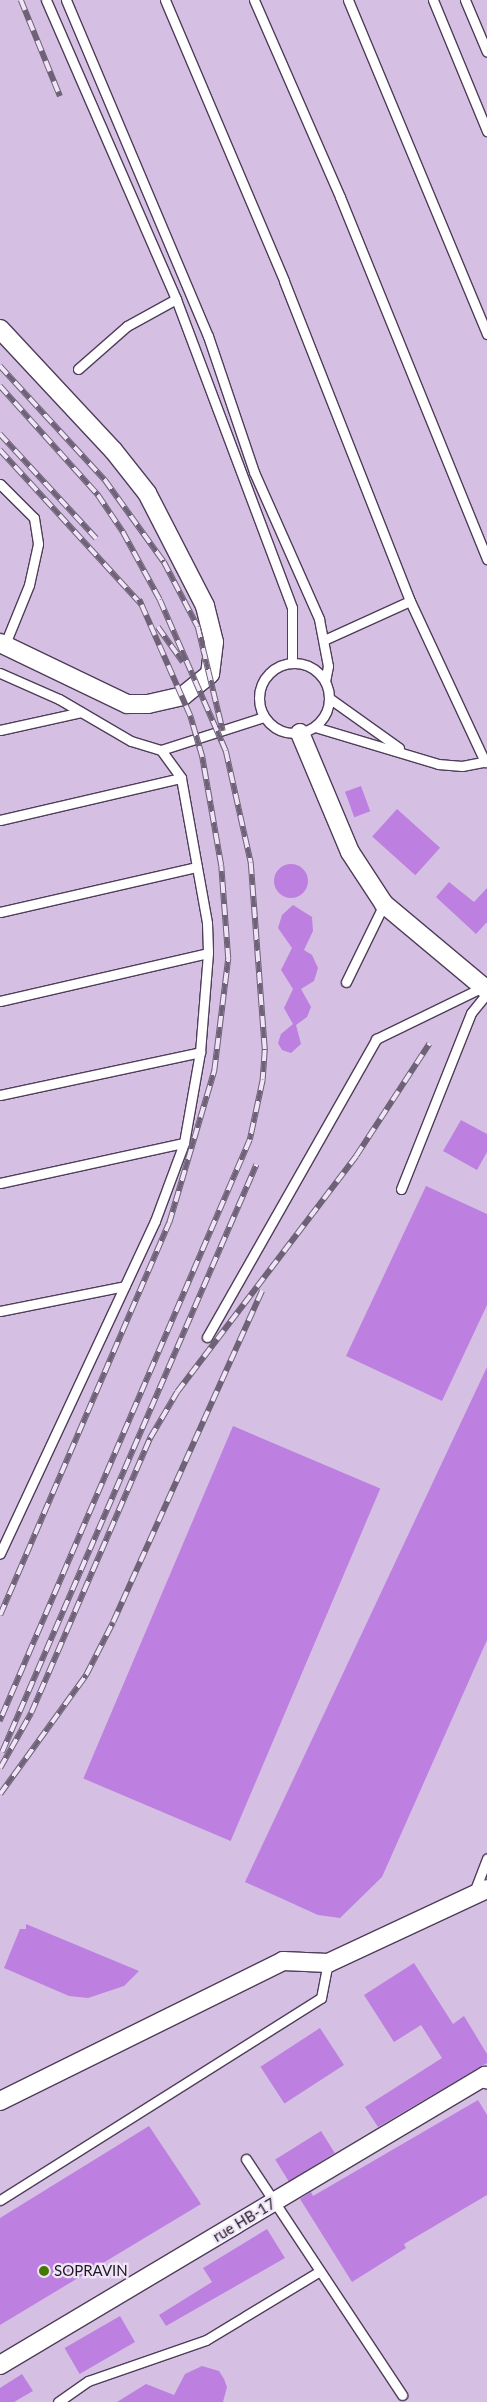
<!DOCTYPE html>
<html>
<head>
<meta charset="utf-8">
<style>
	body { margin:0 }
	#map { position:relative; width:487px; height:2402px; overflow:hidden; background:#d5c0e3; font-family:Lato,sans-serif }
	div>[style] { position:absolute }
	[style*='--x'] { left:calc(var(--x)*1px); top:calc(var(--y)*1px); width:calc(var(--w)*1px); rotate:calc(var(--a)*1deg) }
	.building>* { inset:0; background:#bd7fe0; transform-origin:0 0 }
	.round { border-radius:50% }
	.roads { filter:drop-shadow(1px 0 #4f3d5a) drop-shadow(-1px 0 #4f3d5a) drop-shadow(0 1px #4f3d5a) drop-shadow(0 -1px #4f3d5a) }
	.lane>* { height:9px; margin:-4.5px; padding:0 4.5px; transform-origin:4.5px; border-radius:4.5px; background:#fff }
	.lane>.ring { margin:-4.5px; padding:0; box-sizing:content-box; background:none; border:9px solid #fff; border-radius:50% }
	.street>* { height:18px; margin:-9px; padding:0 9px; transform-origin:9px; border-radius:9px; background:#fff }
	.rail>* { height:5.5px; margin-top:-2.75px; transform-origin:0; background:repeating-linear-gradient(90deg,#f0e5f7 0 11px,#6f6278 0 22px); box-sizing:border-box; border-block:1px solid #6f6278 }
	.dots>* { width:14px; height:14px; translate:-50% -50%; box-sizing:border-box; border:2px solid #f0e5f7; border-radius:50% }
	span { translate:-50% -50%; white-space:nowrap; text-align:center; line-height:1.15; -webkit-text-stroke:4.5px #f0e5f7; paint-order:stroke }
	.street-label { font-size:15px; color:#201824 }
	.poi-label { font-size:15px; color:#201824 }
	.left { translate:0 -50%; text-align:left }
</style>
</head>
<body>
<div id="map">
	<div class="building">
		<i style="left:361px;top:786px;width:27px;height:17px;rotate:70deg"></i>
		<i style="left:397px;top:809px;width:58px;height:37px;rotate:42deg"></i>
		<i class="round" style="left:274px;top:864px;width:34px;height:34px"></i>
		<i style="clip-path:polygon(449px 882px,474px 902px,487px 888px,487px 922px,476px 934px,436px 897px)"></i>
		<i style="clip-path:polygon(293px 905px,312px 917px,313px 931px,304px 950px,312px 955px,318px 968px,314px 981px,301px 989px,311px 1007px,307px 1017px,296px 1025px,301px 1044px,291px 1053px,282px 1050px,278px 1043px,281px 1034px,293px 1024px,284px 1008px,293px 989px,281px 970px,292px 948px,278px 928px,282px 915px)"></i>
		<i style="clip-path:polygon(461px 1120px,487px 1134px,487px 1152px,477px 1170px,443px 1151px)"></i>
		<i style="clip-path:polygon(426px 1186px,487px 1214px,487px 1305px,442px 1401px,346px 1356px)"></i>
		<i style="clip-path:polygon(487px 1367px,487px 1640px,382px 1877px,340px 1918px,318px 1915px,245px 1882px)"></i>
		<i style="left:233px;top:1426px;width:160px;height:383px;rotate:23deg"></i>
		<i style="clip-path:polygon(26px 1924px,139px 1971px,124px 1986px,88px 1998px,69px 1996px,4px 1968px,20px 1929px,26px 1929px)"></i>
		<i style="clip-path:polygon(414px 1963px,453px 2024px,464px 2016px,487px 2054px,487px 2063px,378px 2127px,365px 2107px,442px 2058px,421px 2025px,394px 2042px,364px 1995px)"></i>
		<i style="left:320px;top:2028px;width:44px;height:71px;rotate:57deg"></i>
		<i style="clip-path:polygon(478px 2100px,487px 2115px,487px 2195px,404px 2244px,406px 2248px,352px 2282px,300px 2199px,311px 2192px,313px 2196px)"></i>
		<i style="clip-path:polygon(149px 2126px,201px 2204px,0 2325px,0 2218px)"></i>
		<i style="left:321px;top:2131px;width:26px;height:54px;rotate:58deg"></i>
		<i style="clip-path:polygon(267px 2229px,285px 2258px,166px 2326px,159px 2315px,212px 2282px,203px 2268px)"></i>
		<i style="left:120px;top:2316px;width:30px;height:64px;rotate:60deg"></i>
		<i style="clip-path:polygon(202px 2366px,219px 2371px,224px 2379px,227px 2387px,223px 2402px,117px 2402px,146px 2384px,174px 2395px,185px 2374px)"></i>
		<i style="clip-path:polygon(22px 2374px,33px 2391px,14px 2402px,0 2402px,0 2388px)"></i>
	</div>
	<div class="roads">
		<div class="lane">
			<i style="--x:46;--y:0;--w:326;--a:66.5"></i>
			<i style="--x:176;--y:299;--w:330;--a:69.4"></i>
			<i style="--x:292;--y:608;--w:55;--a:90"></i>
			<i style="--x:66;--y:0;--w:365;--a:67.1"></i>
			<i style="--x:208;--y:336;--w:144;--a:71.3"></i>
			<i style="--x:254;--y:472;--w:161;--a:66.1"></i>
			<i style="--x:319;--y:619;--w:48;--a:79.2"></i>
			<i style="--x:328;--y:666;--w:15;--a:101"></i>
			<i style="--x:165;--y:0;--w:305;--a:67"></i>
			<i style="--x:284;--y:281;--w:344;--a:68.5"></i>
			<i style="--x:410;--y:601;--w:178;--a:65"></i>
			<i style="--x:254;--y:0;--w:215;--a:66.4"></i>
			<i style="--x:340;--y:197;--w:391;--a:67.9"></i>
			<i style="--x:348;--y:0;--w:362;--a:67.4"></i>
			<i style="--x:433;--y:0;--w:142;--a:67.6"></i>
			<i style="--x:465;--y:0;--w:56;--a:67.1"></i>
			<i style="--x:78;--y:369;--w:65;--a:-41.3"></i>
			<i style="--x:127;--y:326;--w:56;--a:-28.9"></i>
			<i style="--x:0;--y:484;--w:48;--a:45"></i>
			<i style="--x:34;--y:518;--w:26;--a:81"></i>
			<i style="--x:38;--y:544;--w:42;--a:102.4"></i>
			<i style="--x:29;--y:585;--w:64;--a:112.1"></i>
			<i style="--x:324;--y:640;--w:94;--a:-24.4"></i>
			<i class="ring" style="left:259px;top:663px;width:61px;height:61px"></i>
			<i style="--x:0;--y:673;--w:64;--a:23.8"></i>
			<i style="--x:59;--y:699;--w:83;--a:30.3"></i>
			<i style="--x:131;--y:741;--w:31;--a:17"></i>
			<i style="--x:161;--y:750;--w:34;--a:54"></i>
			<i style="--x:181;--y:778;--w:147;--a:79.8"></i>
			<i style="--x:207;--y:923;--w:30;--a:88"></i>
			<i style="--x:208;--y:953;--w:99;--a:94.6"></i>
			<i style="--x:200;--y:1052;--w:92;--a:100"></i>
			<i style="--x:184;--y:1143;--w:83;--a:110.4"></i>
			<i style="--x:155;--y:1221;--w:367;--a:115"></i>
			<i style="--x:329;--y:698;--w:86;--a:35.5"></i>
			<i style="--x:315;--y:727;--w:128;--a:16.7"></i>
			<i style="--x:438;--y:764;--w:24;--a:5"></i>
			<i style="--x:462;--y:766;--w:25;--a:-11"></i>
			<i style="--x:0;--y:730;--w:83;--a:-12.5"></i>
			<i style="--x:161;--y:750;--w:108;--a:-17.8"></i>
			<i style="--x:0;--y:820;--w:186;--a:-13.1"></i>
			<i style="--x:0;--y:912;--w:202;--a:-12.9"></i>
			<i style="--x:346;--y:982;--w:87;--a:-64"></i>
			<i style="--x:0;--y:1001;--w:213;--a:-13"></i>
			<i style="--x:0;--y:1095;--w:205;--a:-12.1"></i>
			<i style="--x:0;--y:1183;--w:188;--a:-12.3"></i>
			<i style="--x:401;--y:1189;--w:189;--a:-68.3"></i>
			<i style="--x:471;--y:1013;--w:26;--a:-51"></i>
			<i style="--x:0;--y:1311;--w:127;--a:-11.3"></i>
			<i style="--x:207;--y:1337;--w:343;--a:-60.4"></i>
			<i style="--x:376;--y:1039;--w:119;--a:-25.9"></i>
			<i style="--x:473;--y:1895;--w:39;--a:-69"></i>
			<i style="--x:246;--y:2159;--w:283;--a:56.5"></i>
			<i style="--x:0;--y:2200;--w:379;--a:-32.2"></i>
			<i style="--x:321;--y:1998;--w:36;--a:-79"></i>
			<i style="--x:58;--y:2402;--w:37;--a:-35"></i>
			<i style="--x:88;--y:2381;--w:125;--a:-19.2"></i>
			<i style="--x:206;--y:2340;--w:133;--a:-31.2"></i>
		</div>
		<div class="street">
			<i style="--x:0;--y:329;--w:166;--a:47"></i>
			<i style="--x:113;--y:450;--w:55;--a:51.7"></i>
			<i style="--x:147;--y:493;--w:127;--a:62.8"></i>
			<i style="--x:205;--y:606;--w:37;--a:76"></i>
			<i style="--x:214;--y:642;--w:32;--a:97"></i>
			<i style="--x:210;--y:674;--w:35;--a:141"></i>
			<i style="--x:183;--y:696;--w:36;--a:167"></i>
			<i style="--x:148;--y:704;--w:21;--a:180"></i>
			<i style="--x:127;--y:704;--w:141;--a:-154.3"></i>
			<i style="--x:300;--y:733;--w:129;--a:67.2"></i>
			<i style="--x:350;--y:852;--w:62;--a:56.8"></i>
			<i style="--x:384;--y:904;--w:134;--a:39.9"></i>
			<i style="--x:0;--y:2101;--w:316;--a:-26.3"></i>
			<i style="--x:283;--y:1961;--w:45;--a:2.5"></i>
			<i style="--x:328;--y:1963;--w:175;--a:-25"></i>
			<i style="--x:0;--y:2365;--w:565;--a:-30.79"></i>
			<i style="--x:485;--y:2076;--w:4;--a:63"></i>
		</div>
	</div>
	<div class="rail">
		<i style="--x:21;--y:0;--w:104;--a:67.9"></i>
		<i style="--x:0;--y:366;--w:155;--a:47.4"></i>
		<i style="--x:105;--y:480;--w:101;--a:54.3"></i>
		<i style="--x:164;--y:562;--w:73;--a:62.4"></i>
		<i style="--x:198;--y:627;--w:107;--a:76.5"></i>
		<i style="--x:0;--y:386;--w:147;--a:48"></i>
		<i style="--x:98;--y:495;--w:45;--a:56"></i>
		<i style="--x:123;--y:532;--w:77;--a:61.4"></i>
		<i style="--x:160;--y:600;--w:165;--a:66.4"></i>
		<i style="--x:226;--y:751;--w:115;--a:77.4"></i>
		<i style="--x:251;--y:863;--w:188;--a:85.7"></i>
		<i style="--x:265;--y:1050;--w:30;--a:94"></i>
		<i style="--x:263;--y:1080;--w:61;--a:102.2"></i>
		<i style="--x:250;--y:1140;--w:633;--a:113.28"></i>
		<i style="--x:0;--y:434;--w:142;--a:47.3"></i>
		<i style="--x:0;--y:450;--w:210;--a:47.5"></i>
		<i style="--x:158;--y:627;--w:43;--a:54.5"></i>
		<i style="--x:0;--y:1615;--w:427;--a:-66.7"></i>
		<i style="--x:169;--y:1223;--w:159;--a:-73.5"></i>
		<i style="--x:214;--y:1071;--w:113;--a:-82.9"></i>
		<i style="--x:228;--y:959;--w:93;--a:-94.3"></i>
		<i style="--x:221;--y:866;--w:111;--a:-99.9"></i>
		<i style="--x:202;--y:757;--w:43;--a:-106.3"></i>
		<i style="--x:190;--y:716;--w:127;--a:-113.7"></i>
		<i style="--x:2;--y:1752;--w:640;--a:-66.6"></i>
		<i style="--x:0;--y:1768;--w:63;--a:-60.6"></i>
		<i style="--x:31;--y:1713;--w:300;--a:-66.6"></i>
		<i style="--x:150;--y:1438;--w:53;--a:-59.6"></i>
		<i style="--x:177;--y:1392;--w:296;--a:-52.8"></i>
		<i style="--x:356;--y:1156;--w:134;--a:-56.9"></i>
		<i style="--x:0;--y:1794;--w:147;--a:-54.1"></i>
		<i style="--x:86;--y:1675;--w:59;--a:-63"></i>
		<i style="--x:113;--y:1622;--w:363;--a:-65.8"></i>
	</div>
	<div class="dots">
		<i style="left:44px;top:2271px;background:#467801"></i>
	</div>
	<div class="street-label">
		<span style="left:244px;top:2220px;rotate:-31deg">rue HB-17</span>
	</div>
	<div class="poi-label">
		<span class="left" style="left:54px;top:2271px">SOPRAVIN</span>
	</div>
</div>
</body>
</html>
